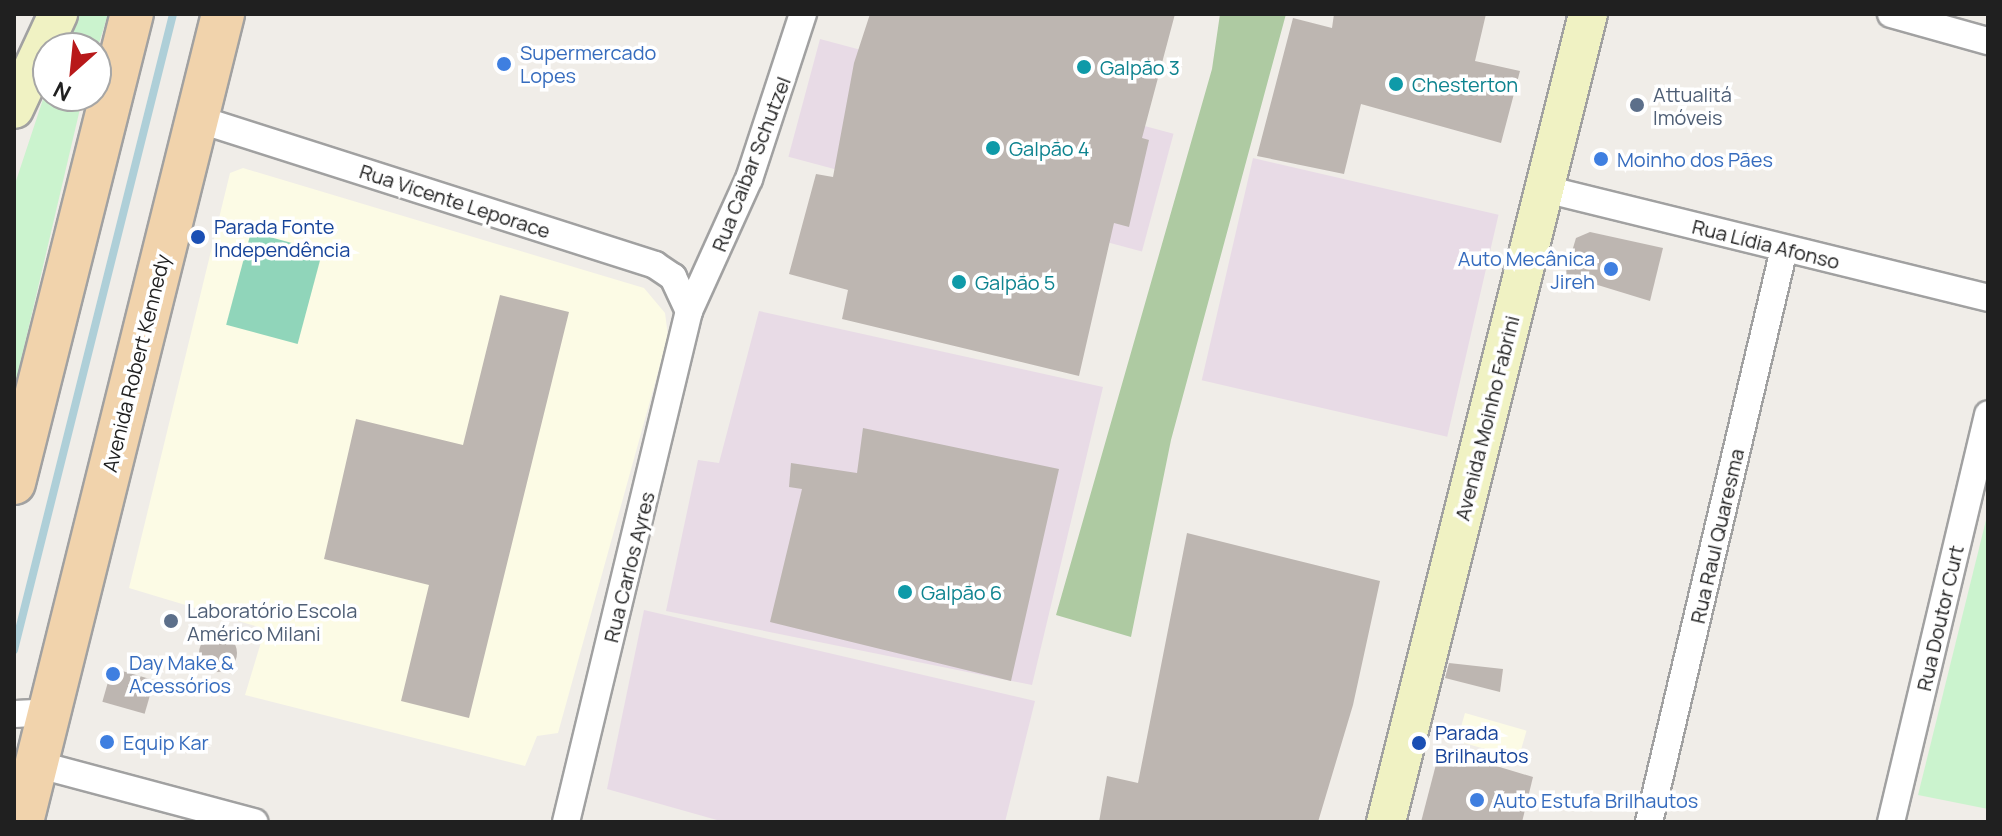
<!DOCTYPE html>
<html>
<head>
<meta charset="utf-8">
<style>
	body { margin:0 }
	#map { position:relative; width:2002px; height:836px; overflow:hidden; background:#f0ede8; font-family:Manrope,sans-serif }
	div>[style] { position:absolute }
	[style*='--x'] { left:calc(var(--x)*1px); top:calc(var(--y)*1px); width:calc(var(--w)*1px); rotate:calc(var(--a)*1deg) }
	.industrial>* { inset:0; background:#e8dbe6; transform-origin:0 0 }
	.education>* { inset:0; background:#fcfbe5; transform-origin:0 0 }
	.forest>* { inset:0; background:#aecaa2 }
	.park>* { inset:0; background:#cbf3ce }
	.pitch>* { inset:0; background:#90d5ba; transform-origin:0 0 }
	.stream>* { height:8px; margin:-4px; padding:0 4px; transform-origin:4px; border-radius:4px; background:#aecfd8 }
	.building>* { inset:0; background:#bdb6b1; transform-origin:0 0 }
	.round { border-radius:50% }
	.roads { filter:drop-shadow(2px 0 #a1a1a1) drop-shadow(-2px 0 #a1a1a1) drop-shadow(0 2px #a1a1a1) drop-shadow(0 -2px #a1a1a1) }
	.street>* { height:26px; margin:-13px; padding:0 13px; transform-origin:13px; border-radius:13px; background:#fff }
	.secondary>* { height:38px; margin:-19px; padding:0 19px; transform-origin:19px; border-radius:19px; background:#f0f2c3 }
	.primary>* { height:42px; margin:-21px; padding:0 21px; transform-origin:21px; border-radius:21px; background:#f1d3ac }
	.dots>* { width:22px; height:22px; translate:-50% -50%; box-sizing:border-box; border:4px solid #fff; border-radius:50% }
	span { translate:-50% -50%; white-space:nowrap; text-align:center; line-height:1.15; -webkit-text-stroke:7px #fff; paint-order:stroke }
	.shop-label { font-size:20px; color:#366cbe }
	.left { translate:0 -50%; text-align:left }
	.right { translate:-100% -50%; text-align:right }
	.culture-label { font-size:20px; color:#0d838f }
	.service-label { font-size:20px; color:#4e5e75 }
	.street-label { font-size:20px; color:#202020 }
	.transit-label { font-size:20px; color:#164399 }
	.frame { position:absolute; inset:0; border:16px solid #202020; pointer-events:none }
	.north { position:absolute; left:32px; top:32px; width:80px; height:80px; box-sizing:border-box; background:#fff; border:2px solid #a6a6a6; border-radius:50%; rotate:207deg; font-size:22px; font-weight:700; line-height:32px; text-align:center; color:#202020 }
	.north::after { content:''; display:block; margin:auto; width:28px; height:36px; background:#b8191a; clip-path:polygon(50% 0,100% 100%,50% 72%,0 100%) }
</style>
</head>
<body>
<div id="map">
	<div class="industrial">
		<i style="left:820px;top:39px;width:366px;height:122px;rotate:15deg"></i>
		<i style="left:1253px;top:158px;width:252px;height:228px;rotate:13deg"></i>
		<i style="clip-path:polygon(759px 311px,1103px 387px,1032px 685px,666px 611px,698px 460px,719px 463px)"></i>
		<i style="clip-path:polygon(644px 610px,1035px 701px,1005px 822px,724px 822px,607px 789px)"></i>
	</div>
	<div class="education">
		<i style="clip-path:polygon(243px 168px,644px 288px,665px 313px,668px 336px,558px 733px,537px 736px,525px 766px,245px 695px,265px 629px,129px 588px,230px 173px)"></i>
		<i style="left:1465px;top:713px;width:64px;height:29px;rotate:16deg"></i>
	</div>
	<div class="forest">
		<i style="clip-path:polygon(1220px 14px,1286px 14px,1171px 440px,1131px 637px,1056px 615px,1212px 69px)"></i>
	</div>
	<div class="park">
		<i style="clip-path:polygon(80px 14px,108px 14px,96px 53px,96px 48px,65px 48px)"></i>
		<i style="clip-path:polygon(48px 84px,48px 96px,83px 96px,14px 390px,14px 187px)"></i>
		<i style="clip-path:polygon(1988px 512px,1988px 809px,1918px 795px)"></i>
	</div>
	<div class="pitch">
		<i style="left:251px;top:232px;width:74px;height:96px;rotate:15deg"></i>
	</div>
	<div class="stream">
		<i style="--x:14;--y:650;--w:656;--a:-75.96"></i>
	</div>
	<div class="building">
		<i style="clip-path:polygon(870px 14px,1175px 14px,1142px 138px,1149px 140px,1129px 227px,1114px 223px,1079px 376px,842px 319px,848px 290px,789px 274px,816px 174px,833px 177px,854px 63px)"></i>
		<i style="clip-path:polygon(1334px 14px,1486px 14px,1475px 61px,1520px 71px,1501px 143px,1361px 104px,1344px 174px,1257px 156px,1293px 18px,1332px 28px)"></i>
		<i style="clip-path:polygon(1590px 232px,1663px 248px,1650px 301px,1565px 275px,1576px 238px)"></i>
		<i style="clip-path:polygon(500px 295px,569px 312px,469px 718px,401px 701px,429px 585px,324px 559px,356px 419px,463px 445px)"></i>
		<i style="clip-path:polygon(863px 428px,1059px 469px,1011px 681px,770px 622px,802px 489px,789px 487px,791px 463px,857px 473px)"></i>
		<i style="clip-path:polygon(1187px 533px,1380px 581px,1353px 705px,1318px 822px,1099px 822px,1107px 776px,1138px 783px)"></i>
		<i class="round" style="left:199px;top:634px;width:38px;height:38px"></i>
		<i style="clip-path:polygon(1449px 663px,1503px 669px,1500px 692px,1445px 678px)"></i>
		<i style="left:112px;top:668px;width:44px;height:35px;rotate:16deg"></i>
		<i style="clip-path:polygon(1440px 749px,1533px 777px,1522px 822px,1421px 822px)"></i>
	</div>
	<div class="roads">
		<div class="street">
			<i style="--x:1891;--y:14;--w:101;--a:15.6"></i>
			<i style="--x:198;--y:119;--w:480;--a:17.7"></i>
			<i style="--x:655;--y:265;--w:22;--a:34"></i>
			<i style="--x:673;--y:277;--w:38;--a:65"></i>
			<i style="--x:1545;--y:189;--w:456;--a:13.8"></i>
			<i style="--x:14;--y:714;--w:37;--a:-3"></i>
			<i style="--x:36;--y:764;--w:226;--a:14.9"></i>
			<i style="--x:566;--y:822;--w:526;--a:-76.47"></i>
			<i style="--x:689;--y:311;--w:145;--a:-65.6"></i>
			<i style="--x:749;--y:179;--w:174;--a:-71.9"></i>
			<i style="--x:1649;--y:822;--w:589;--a:-76.74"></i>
			<i style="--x:1891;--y:822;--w:419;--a:-76.6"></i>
		</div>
		<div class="secondary">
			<i style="--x:14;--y:109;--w:105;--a:-65.1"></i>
			<i style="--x:1386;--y:822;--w:833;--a:-75.96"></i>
		</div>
		<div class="primary">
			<i style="--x:14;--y:483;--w:484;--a:-75.9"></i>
			<i style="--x:22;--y:822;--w:833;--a:-76.03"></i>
		</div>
	</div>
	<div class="dots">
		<i style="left:504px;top:64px;background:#3f7fe0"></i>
		<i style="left:1084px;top:67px;background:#0f9aa8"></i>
		<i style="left:1396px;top:84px;background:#0f9aa8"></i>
		<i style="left:1637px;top:105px;background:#5c6f8a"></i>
		<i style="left:993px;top:148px;background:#0f9aa8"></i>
		<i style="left:1601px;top:159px;background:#3f7fe0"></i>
		<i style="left:198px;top:237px;background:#1a4fb4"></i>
		<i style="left:1611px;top:269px;background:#3f7fe0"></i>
		<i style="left:959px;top:282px;background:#0f9aa8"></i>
		<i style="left:905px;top:592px;background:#0f9aa8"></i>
		<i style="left:171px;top:621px;background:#5c6f8a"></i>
		<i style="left:113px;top:674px;background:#3f7fe0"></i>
		<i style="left:107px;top:742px;background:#3f7fe0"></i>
		<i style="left:1419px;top:743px;background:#1a4fb4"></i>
		<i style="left:1477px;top:800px;background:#3f7fe0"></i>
	</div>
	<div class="shop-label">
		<span class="left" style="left:520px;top:64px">Supermercado<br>Lopes</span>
		<span class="left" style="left:1617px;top:159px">Moinho dos Pães</span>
		<span class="right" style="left:1595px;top:270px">Auto Mecânica<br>Jireh</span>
		<span class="left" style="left:129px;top:674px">Day Make &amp;<br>Acessórios</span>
		<span class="left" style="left:123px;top:742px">Equip Kar</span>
		<span class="left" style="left:1493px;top:800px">Auto Estufa Brilhautos</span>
	</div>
	<div class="culture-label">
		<span class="left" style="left:1100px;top:67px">Galpão 3</span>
		<span class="left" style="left:1412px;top:84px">Chesterton</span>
		<span class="left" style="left:1009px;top:148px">Galpão 4</span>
		<span class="left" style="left:975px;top:282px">Galpão 5</span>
		<span class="left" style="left:921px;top:592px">Galpão 6</span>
	</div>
	<div class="service-label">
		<span class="left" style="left:1653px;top:106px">Attualitá<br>Imóveis</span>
		<span class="left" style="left:187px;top:622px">Laboratório Escola<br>Américo Milani</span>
	</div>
	<div class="street-label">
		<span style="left:751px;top:164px;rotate:-69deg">Rua Caibar Schutzel</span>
		<span style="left:455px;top:201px;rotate:18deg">Rua Vicente Leporace</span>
		<span style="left:1766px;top:244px;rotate:14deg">Rua Lídia Afonso</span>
		<span style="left:136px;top:363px;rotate:-76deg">Avenida Robert Kennedy</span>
		<span style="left:1487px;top:418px;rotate:-76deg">Avenida Moinho Fabrini</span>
		<span style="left:1717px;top:536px;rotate:-77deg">Rua Raul Quaresma</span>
		<span style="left:629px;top:567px;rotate:-76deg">Rua Carlos Ayres</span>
		<span style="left:1940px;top:618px;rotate:-77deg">Rua Doutor Curt</span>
	</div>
	<div class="transit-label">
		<span class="left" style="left:214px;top:238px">Parada Fonte<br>Independência</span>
		<span class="left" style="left:1435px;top:744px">Parada<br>Brilhautos</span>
	</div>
	<div class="frame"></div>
	<div class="north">N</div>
</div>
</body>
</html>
